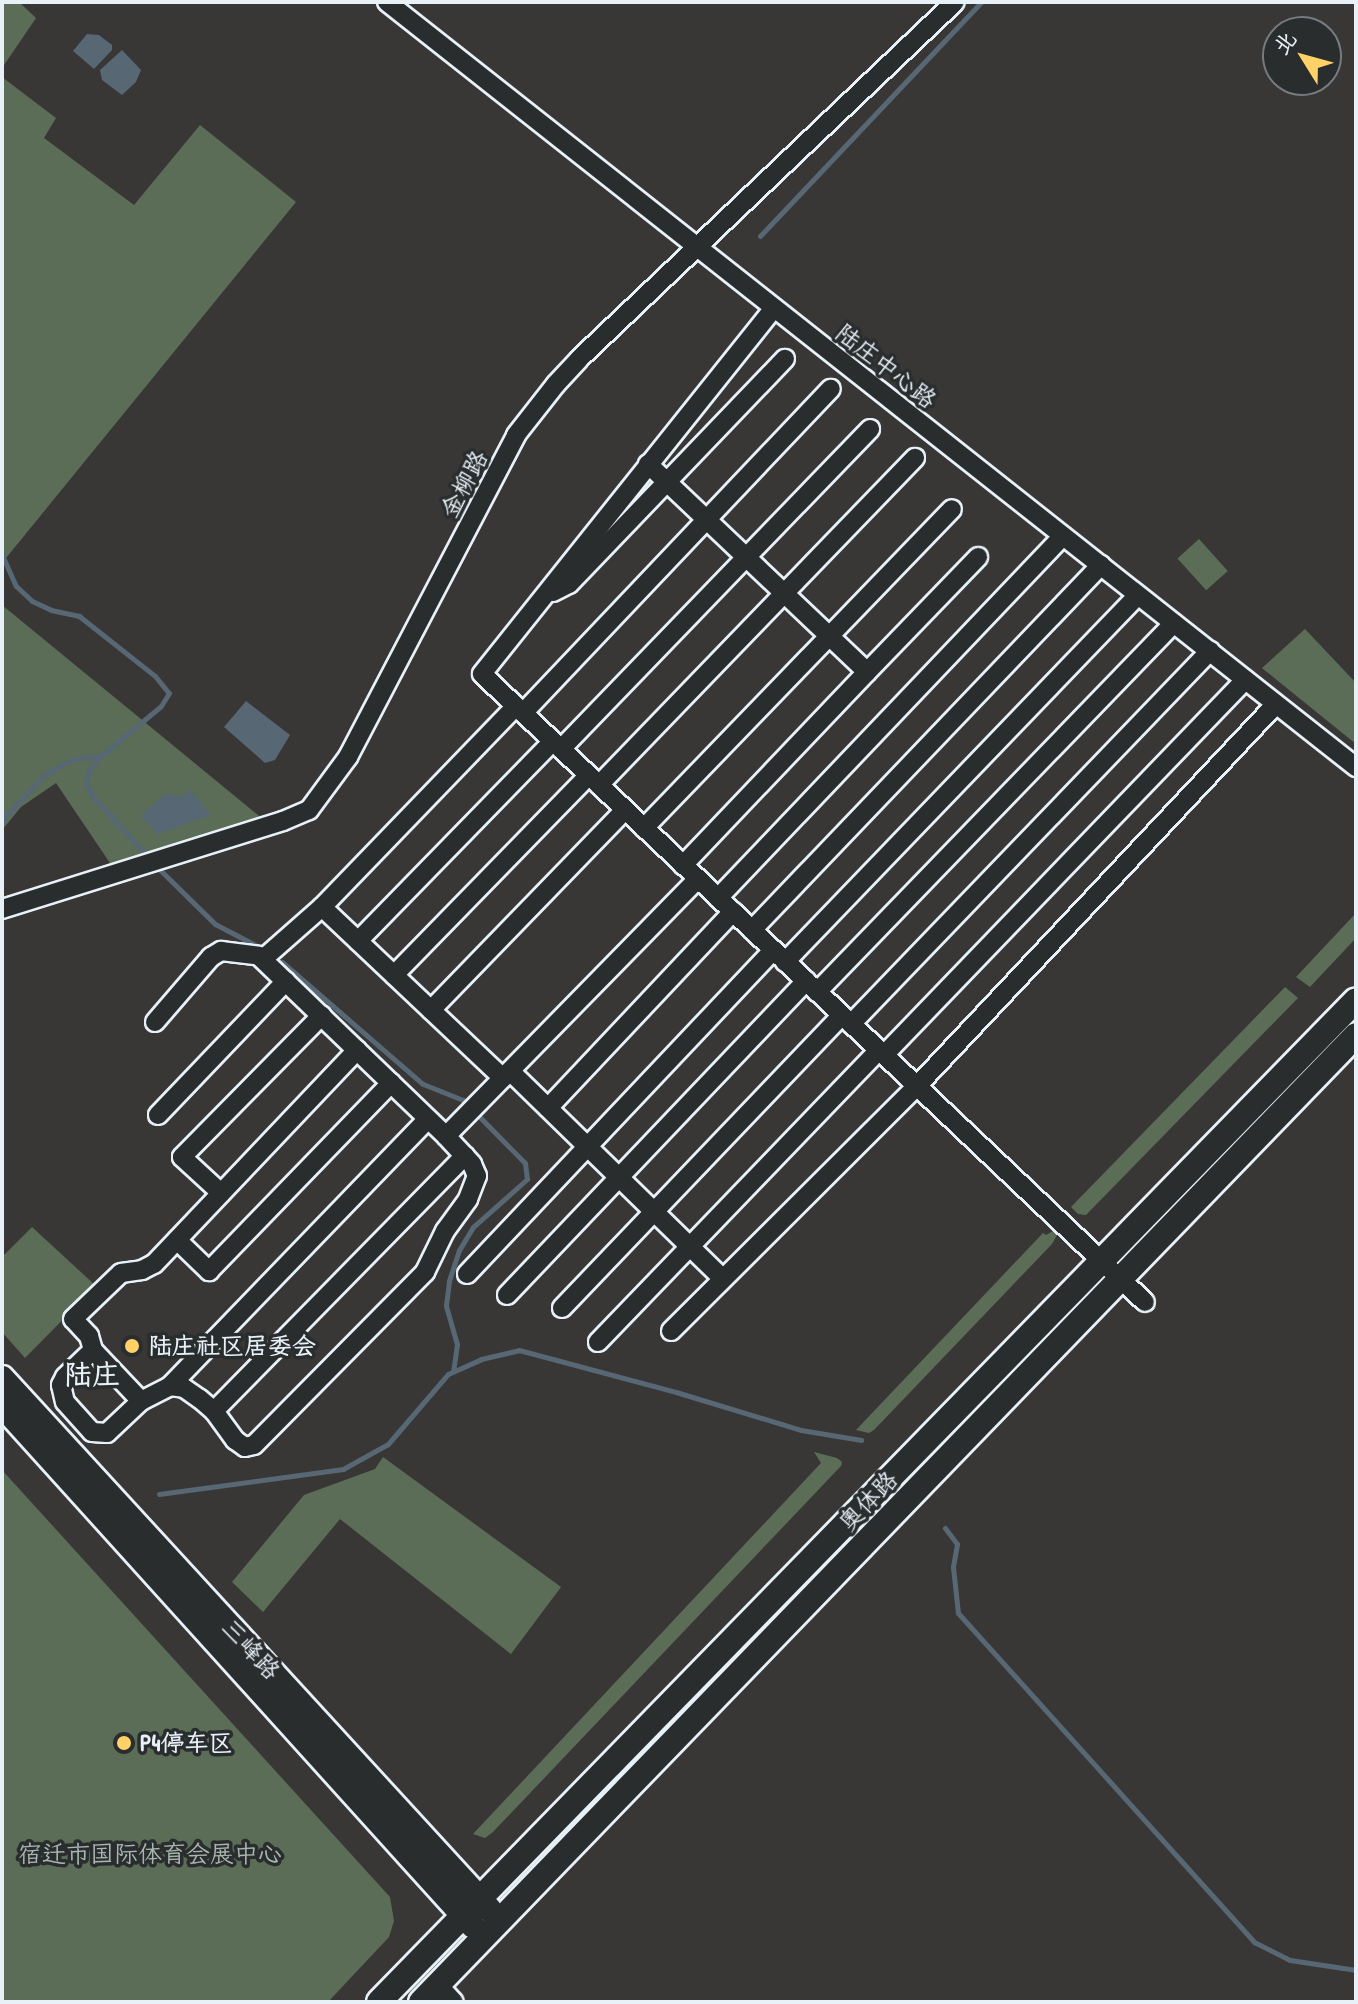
<!DOCTYPE html>
<html>
<head>
<meta charset="utf-8">
<style>
	body { margin:0 }
	#map { position:relative; width:1358px; height:2004px; overflow:hidden; background:#383736; font-family:"Patrick Hand","LXGW WenKai TC",sans-serif }
	div>[style] { position:absolute }
	[style*='--x'] { left:calc(var(--x)*1px); top:calc(var(--y)*1px); width:calc(var(--w)*1px); rotate:calc(var(--a)*1deg) }
	.green>* { inset:0; background:#5b6d57; transform-origin:0 0 }
	.water>* { inset:0; background:#576774 }
	.stream>* { height:5px; margin:-2.5px; padding:0 2.5px; transform-origin:2.5px; border-radius:2.5px; background:#576774 }
	.roads { filter:drop-shadow(2px 0 #e8f1f8) drop-shadow(-2px 0 #e8f1f8) drop-shadow(0 2px #e8f1f8) drop-shadow(0 -2px #e8f1f8) }
	.street>* { height:18px; margin:-9px; padding:0 9px; transform-origin:9px; border-radius:9px; background:#2a2d2e }
	.secondary>* { height:24px; margin:-12px; padding:0 12px; transform-origin:12px; border-radius:12px; background:#2a2d2e }
	.dots>* { width:22px; height:22px; translate:-50% -50%; box-sizing:border-box; border:4px solid #2a2d2e; border-radius:50% }
	span { translate:-50% -50%; white-space:nowrap; text-align:center; line-height:1.15; -webkit-text-stroke:7px #2a2d2e; paint-order:stroke }
	.street-label { font-size:24px; color:#e8f1f8 }
	.poi-label { font-size:24px; color:#e8f1f8; font-weight:700 }
	.left { translate:0 -50%; text-align:left }
	.park-label { font-size:24px; color:#a9b6b0 }
	.quarter-label { font-size:28px; color:#e8f1f8; font-weight:700 }
	.frame { position:absolute; inset:0; border:4px solid #e8f1f8; pointer-events:none }
	.north { position:absolute; left:1262px; top:16px; width:80px; height:80px; box-sizing:border-box; background:#2a2d2e; border:2px solid #767b7f; border-radius:50%; rotate:307deg; font-size:22px; font-weight:700; line-height:32px; text-align:center; color:#e8f1f8 }
	.north::after { content:''; display:block; margin:auto; width:28px; height:36px; background:#ffd166; clip-path:polygon(50% 0,100% 100%,50% 72%,0 100%) }
</style>
</head>
<body>
<div id="map">
	<div class="green">
		<i style="clip-path:polygon(2px 2px,19px 2px,36px 18px,2px 68px)"></i>
		<i style="clip-path:polygon(2px 77px,56px 118px,44px 138px,134px 205px,200px 125px,296px 202px,2px 563px)"></i>
		<i style="left:1199px;top:539px;width:43px;height:29px;rotate:48deg"></i>
		<i style="clip-path:polygon(2px 605px,264px 820px,112px 866px,56px 783px,21px 807px,2px 830px)"></i>
		<i style="clip-path:polygon(1305px 629px,1356px 683px,1356px 744px,1262px 668px)"></i>
		<i style="clip-path:polygon(1356px 913px,1356px 938px,1310px 987px,1296px 977px)"></i>
		<i style="clip-path:polygon(1285px 987px,1298px 998px,1086px 1215px,1078px 1214px,1071px 1207px)"></i>
		<i style="clip-path:polygon(32px 1227px,96px 1286px,25px 1358px,2px 1332px,2px 1257px)"></i>
		<i style="clip-path:polygon(1055px 1230px,1057px 1235px,1052px 1244px,874px 1430px,869px 1433px,856px 1430px,1043px 1233px,1046px 1235px)"></i>
		<i style="clip-path:polygon(814px 1452px,837px 1458px,842px 1462px,841px 1466px,493px 1832px,485px 1838px,473px 1834px,821px 1463px)"></i>
		<i style="clip-path:polygon(383px 1457px,561px 1587px,511px 1654px,340px 1519px,263px 1612px,232px 1582px,304px 1495px,375px 1469px)"></i>
		<i style="clip-path:polygon(2px 1470px,390px 1897px,394px 1921px,389px 1937px,328px 2002px,2px 2002px)"></i>
	</div>
	<div class="water">
		<i style="clip-path:polygon(87px 34px,99px 35px,112px 45px,112px 50px,94px 69px,73px 51px)"></i>
		<i style="clip-path:polygon(122px 50px,141px 70px,136px 82px,122px 95px,102px 80px,100px 70px)"></i>
		<i style="clip-path:polygon(246px 701px,290px 735px,275px 760px,265px 763px,224px 727px)"></i>
		<i style="clip-path:polygon(190px 789px,211px 815px,158px 834px,141px 816px,165px 794px,182px 797px)"></i>
	</div>
	<div class="stream">
		<i style="--x:760;--y:236;--w:322;--a:-46.6"></i>
		<i style="--x:2;--y:555;--w:34;--a:66"></i>
		<i style="--x:16;--y:586;--w:22;--a:43"></i>
		<i style="--x:32;--y:601;--w:21;--a:25"></i>
		<i style="--x:51;--y:610;--w:29;--a:12"></i>
		<i style="--x:79;--y:616;--w:97;--a:38.3"></i>
		<i style="--x:155;--y:676;--w:22;--a:51"></i>
		<i style="--x:169;--y:693;--w:15;--a:122"></i>
		<i style="--x:161;--y:706;--w:78;--a:140.2"></i>
		<i style="--x:101;--y:756;--w:18;--a:131"></i>
		<i style="--x:89;--y:770;--w:13;--a:103"></i>
		<i style="--x:86;--y:783;--w:16;--a:63"></i>
		<i style="--x:93;--y:797;--w:83;--a:47.4"></i>
		<i style="--x:2;--y:820;--w:63;--a:-46.9"></i>
		<i style="--x:45;--y:774;--w:30;--a:-28"></i>
		<i style="--x:71;--y:760;--w:30;--a:-8"></i>
		<i style="--x:155;--y:865;--w:84;--a:44.5"></i>
		<i style="--x:215;--y:924;--w:54;--a:27.5"></i>
		<i style="--x:282;--y:962;--w:186;--a:40.9"></i>
		<i style="--x:423;--y:1084;--w:43;--a:21.8"></i>
		<i style="--x:463;--y:1100;--w:88;--a:45.5"></i>
		<i style="--x:525;--y:1163;--w:16;--a:83"></i>
		<i style="--x:527;--y:1179;--w:72;--a:138.4"></i>
		<i style="--x:473;--y:1227;--w:27;--a:121"></i>
		<i style="--x:459;--y:1250;--w:33;--a:108"></i>
		<i style="--x:449;--y:1281;--w:25;--a:97"></i>
		<i style="--x:446;--y:1306;--w:40;--a:74"></i>
		<i style="--x:457;--y:1344;--w:27;--a:98"></i>
		<i style="--x:159;--y:1494;--w:186;--a:-7.7"></i>
		<i style="--x:343;--y:1469;--w:51;--a:-29.1"></i>
		<i style="--x:388;--y:1444;--w:92;--a:-49.4"></i>
		<i style="--x:448;--y:1374;--w:36;--a:-24"></i>
		<i style="--x:481;--y:1359;--w:39;--a:-13"></i>
		<i style="--x:519;--y:1350;--w:163;--a:15"></i>
		<i style="--x:676;--y:1392;--w:131;--a:16.9"></i>
		<i style="--x:801;--y:1430;--w:61;--a:9.5"></i>
		<i style="--x:945;--y:1528;--w:20;--a:53"></i>
		<i style="--x:957;--y:1544;--w:23;--a:100"></i>
		<i style="--x:953;--y:1567;--w:46;--a:83.8"></i>
		<i style="--x:958;--y:1613;--w:443;--a:48"></i>
		<i style="--x:1254;--y:1942;--w:40;--a:26.6"></i>
		<i style="--x:1290;--y:1960;--w:67;--a:8.6"></i>
	</div>
	<div class="roads">
		<div class="street">
			<i style="--x:387;--y:2;--w:1235;--a:38.29"></i>
			<i style="--x:774;--y:308;--w:468;--a:128.6"></i>
			<i style="--x:482;--y:674;--w:913;--a:43.45"></i>
			<i style="--x:648;--y:464;--w:302;--a:43.5"></i>
			<i style="--x:867;--y:672;--w:267;--a:133.6"></i>
			<i style="--x:553;--y:592;--w:18;--a:-27"></i>
			<i style="--x:569;--y:584;--w:312;--a:-46.2"></i>
			<i style="--x:867;--y:672;--w:160;--a:-46"></i>
			<i style="--x:523;--y:713;--w:447;--a:-46.5"></i>
			<i style="--x:561;--y:749;--w:445;--a:-46"></i>
			<i style="--x:599;--y:785;--w:455;--a:-46"></i>
			<i style="--x:644;--y:828;--w:443;--a:-46"></i>
			<i style="--x:718;--y:898;--w:500;--a:-46.38"></i>
			<i style="--x:322;--y:907;--w:279;--a:-46"></i>
			<i style="--x:2;--y:909;--w:294;--a:-17.4"></i>
			<i style="--x:283;--y:821;--w:28;--a:-23"></i>
			<i style="--x:309;--y:810;--w:66;--a:-53.7"></i>
			<i style="--x:348;--y:757;--w:363;--a:-62.4"></i>
			<i style="--x:516;--y:435;--w:65;--a:-51.9"></i>
			<i style="--x:556;--y:384;--w:34;--a:-47"></i>
			<i style="--x:579;--y:359;--w:518;--a:-43.52"></i>
			<i style="--x:752;--y:930;--w:505;--a:-46.28"></i>
			<i style="--x:358;--y:941;--w:279;--a:-45.7"></i>
			<i style="--x:263;--y:959;--w:79;--a:-41.4"></i>
			<i style="--x:322;--y:907;--w:249;--a:43.4"></i>
			<i style="--x:785;--y:962;--w:509;--a:-46.11"></i>
			<i style="--x:394;--y:975;--w:279;--a:-45.7"></i>
			<i style="--x:817;--y:992;--w:513;--a:-45.95"></i>
			<i style="--x:431;--y:1010;--w:279;--a:-45.9"></i>
			<i style="--x:155;--y:1022;--w:86;--a:-49.3"></i>
			<i style="--x:211;--y:957;--w:12;--a:-31"></i>
			<i style="--x:221;--y:951;--w:38;--a:7"></i>
			<i style="--x:259;--y:956;--w:260;--a:43.9"></i>
			<i style="--x:446;--y:1136;--w:360;--a:-45.6"></i>
			<i style="--x:851;--y:1024;--w:518;--a:-46.1"></i>
			<i style="--x:884;--y:1055;--w:521;--a:-46.09"></i>
			<i style="--x:510;--y:1071;--w:296;--a:44.3"></i>
			<i style="--x:548;--y:1108;--w:270;--a:-46.7"></i>
			<i style="--x:158;--y:1115;--w:185;--a:-46.3"></i>
			<i style="--x:221;--y:1193;--w:53;--a:-137.3"></i>
			<i style="--x:182;--y:1157;--w:199;--a:-45.4"></i>
			<i style="--x:177;--y:1240;--w:45;--a:44.1"></i>
			<i style="--x:209;--y:1271;--w:262;--a:-45.9"></i>
			<i style="--x:467;--y:1274;--w:446;--a:-46.6"></i>
			<i style="--x:507;--y:1295;--w:434;--a:-46.4"></i>
			<i style="--x:562;--y:1308;--w:405;--a:-46.3"></i>
			<i style="--x:671;--y:1331;--w:347;--a:-44.9"></i>
			<i style="--x:917;--y:1086;--w:524;--a:-46.78"></i>
			<i style="--x:598;--y:1342;--w:405;--a:-46.1"></i>
			<i style="--x:93;--y:1350;--w:15;--a:-106"></i>
			<i style="--x:89;--y:1336;--w:23;--a:-133"></i>
			<i style="--x:73;--y:1319;--w:66;--a:-43.8"></i>
			<i style="--x:121;--y:1273;--w:21;--a:-8"></i>
			<i style="--x:142;--y:1270;--w:13;--a:-27"></i>
			<i style="--x:154;--y:1264;--w:295;--a:-46.5"></i>
			<i style="--x:170;--y:1386;--w:371;--a:-46"></i>
			<i style="--x:141;--y:1401;--w:70;--a:-133.3"></i>
			<i style="--x:93;--y:1350;--w:39;--a:136"></i>
			<i style="--x:65;--y:1377;--w:9;--a:117"></i>
			<i style="--x:61;--y:1385;--w:17;--a:77"></i>
			<i style="--x:65;--y:1402;--w:40;--a:48"></i>
			<i style="--x:92;--y:1432;--w:15;--a:4"></i>
			<i style="--x:107;--y:1433;--w:47;--a:-43.3"></i>
			<i style="--x:141;--y:1401;--w:33;--a:-27"></i>
			<i style="--x:170;--y:1386;--w:14;--a:8"></i>
			<i style="--x:184;--y:1388;--w:19;--a:35"></i>
			<i style="--x:200;--y:1399;--w:18;--a:41"></i>
			<i style="--x:214;--y:1411;--w:36;--a:54"></i>
			<i style="--x:235;--y:1440;--w:12;--a:35"></i>
			<i style="--x:245;--y:1447;--w:9;--a:-13"></i>
			<i style="--x:254;--y:1445;--w:243;--a:-45.3"></i>
			<i style="--x:425;--y:1272;--w:46;--a:-64"></i>
			<i style="--x:445;--y:1231;--w:39;--a:-54"></i>
			<i style="--x:468;--y:1199;--w:25;--a:-69"></i>
			<i style="--x:477;--y:1176;--w:13;--a:-113"></i>
			<i style="--x:472;--y:1164;--w:38;--a:-133"></i>
			<i style="--x:214;--y:1411;--w:358;--a:-45.5"></i>
			<i style="--x:438;--y:1985;--w:23;--a:47"></i>
		</div>
		<div class="secondary">
			<i style="--x:2;--y:1378;--w:722;--a:47.47"></i>
			<i style="--x:2;--y:1405;--w:702;--a:47.89"></i>
			<i style="--x:379;--y:2002;--w:1399;--a:-45.72"></i>
			<i style="--x:421;--y:2002;--w:1345;--a:-45.96"></i>
		</div>
	</div>
	<div class="dots">
		<i style="left:132px;top:1346px;background:#ffd166"></i>
		<i style="left:124px;top:1743px;background:#ffd166"></i>
	</div>
	<div class="street-label">
		<span style="left:886px;top:366px;rotate:38deg">陆庄中心路</span>
		<span style="left:464px;top:484px;rotate:-62deg">金柳路</span>
		<span style="left:868px;top:1501px;rotate:-46deg">奥体路</span>
		<span style="left:251px;top:1649px;rotate:47deg">三峰路</span>
	</div>
	<div class="poi-label">
		<span class="left" style="left:148px;top:1346px">陆庄社区居委会</span>
		<span class="left" style="left:140px;top:1743px">P4停车区</span>
	</div>
	<div class="park-label">
		<span style="left:150px;top:1854px">宿迁市国际体育会展中心</span>
	</div>
	<div class="quarter-label">
		<span style="left:92px;top:1374px">陆庄</span>
	</div>
	<div class="frame"></div>
	<div class="north">北</div>
</div>
</body>
</html>
